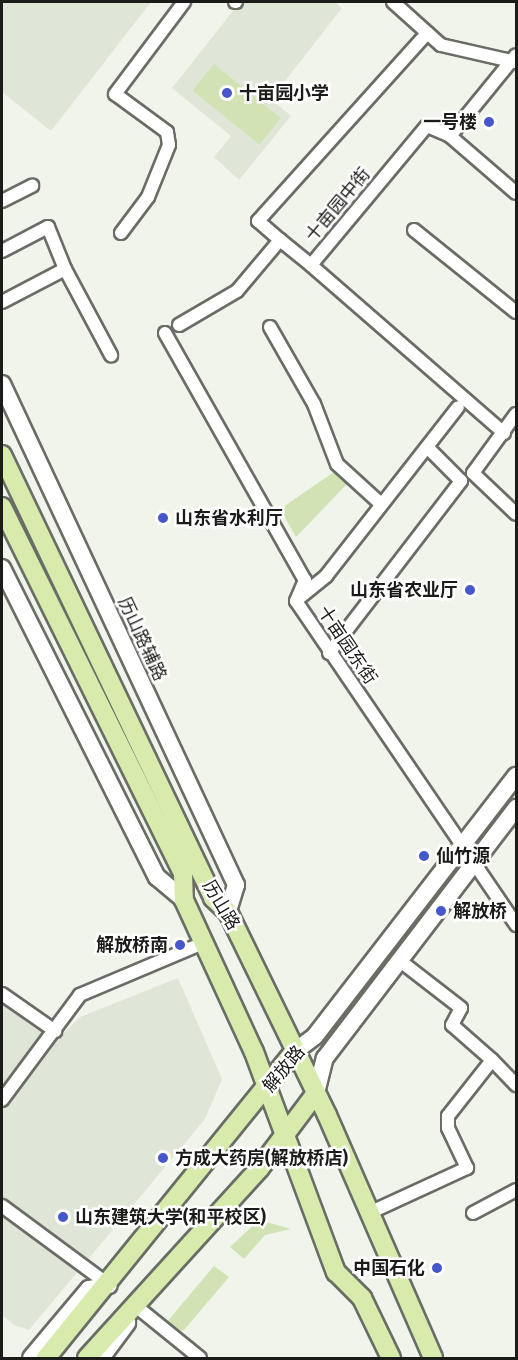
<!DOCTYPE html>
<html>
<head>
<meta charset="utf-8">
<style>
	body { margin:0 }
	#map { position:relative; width:518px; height:1360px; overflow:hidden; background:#f0f4eb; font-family:"Fira Sans Condensed","Noto Sans SC",sans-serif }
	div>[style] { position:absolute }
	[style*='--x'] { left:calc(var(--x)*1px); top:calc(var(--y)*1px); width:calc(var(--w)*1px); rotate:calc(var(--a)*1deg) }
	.built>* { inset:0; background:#e0e6d7 }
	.green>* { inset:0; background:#d1e2b5; transform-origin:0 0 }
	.roads { filter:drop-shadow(2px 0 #6a6d66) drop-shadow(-2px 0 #6a6d66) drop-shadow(0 2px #6a6d66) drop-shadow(0 -2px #6a6d66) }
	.street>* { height:12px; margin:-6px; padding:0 6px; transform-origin:6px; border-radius:6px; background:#fff }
	.secondary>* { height:16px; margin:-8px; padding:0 8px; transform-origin:8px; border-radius:8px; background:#fff }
	.primary>* { height:18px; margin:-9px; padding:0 9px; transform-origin:9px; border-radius:9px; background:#d7ebac }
	.dots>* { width:16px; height:16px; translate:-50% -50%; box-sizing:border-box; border:3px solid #fff; border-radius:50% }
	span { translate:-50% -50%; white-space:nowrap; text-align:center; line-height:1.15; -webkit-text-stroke:5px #fff; paint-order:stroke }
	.poi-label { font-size:18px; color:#1b1c19; font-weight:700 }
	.left { translate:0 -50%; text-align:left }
	.right { translate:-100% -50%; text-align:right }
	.street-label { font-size:18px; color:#1b1c19 }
	.frame { position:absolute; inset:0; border:3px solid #1b1c19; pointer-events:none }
</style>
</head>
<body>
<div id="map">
	<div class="built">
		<i style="clip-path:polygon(2px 2px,151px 2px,51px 131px,2px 92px)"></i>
		<i style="clip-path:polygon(240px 2px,335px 2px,342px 8px,271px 99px,291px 116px,239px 180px,214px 157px,231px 136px,172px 88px)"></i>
		<i style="clip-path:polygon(178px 978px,222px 1079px,205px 1119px,29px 1330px,14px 1325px,2px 1315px,2px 999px,56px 1041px,80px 1017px)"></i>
	</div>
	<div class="green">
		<i style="left:214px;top:64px;width:86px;height:34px;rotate:39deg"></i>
		<i style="clip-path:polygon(334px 472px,348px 483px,296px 537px,280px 509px)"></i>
		<i style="clip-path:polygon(259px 1220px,291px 1229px,265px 1235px,244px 1259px,230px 1247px)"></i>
		<i style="clip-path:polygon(214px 1266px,229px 1277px,184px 1330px,176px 1332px,166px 1323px)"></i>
	</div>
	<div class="roads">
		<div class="street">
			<i style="--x:235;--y:2;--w:1;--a:0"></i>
			<i style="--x:393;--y:2;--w:64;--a:41.9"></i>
			<i style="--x:441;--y:45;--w:76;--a:12.9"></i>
			<i style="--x:450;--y:136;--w:87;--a:40.8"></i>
			<i style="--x:2;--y:201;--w:34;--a:-27"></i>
			<i style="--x:414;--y:230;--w:131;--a:38.8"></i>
			<i style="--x:121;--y:233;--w:45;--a:-53.1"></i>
			<i style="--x:148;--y:197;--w:56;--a:-68"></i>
			<i style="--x:169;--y:145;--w:13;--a:-99"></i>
			<i style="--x:167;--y:132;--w:64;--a:-143.8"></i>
			<i style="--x:115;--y:94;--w:115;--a:-53.1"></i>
			<i style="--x:280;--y:240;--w:29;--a:-139"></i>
			<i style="--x:258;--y:221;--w:253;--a:-48"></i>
			<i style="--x:2;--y:251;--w:52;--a:-27.6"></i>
			<i style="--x:48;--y:227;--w:45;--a:68"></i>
			<i style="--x:2;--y:302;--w:71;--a:-27.6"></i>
			<i style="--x:65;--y:269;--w:98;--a:61.9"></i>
			<i style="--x:179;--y:325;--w:67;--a:-30.4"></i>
			<i style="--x:237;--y:291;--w:67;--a:-49.9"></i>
			<i style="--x:280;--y:240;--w:40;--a:39"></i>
			<i style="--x:270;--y:327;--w:89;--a:60.3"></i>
			<i style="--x:314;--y:404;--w:64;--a:69"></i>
			<i style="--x:337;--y:464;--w:59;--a:42.3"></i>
			<i style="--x:165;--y:333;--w:284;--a:60.5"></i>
			<i style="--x:305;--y:580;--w:23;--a:113"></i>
			<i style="--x:516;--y:414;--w:73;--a:126.1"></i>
			<i style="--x:473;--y:473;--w:59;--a:43.6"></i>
			<i style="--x:504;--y:433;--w:256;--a:-139"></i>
			<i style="--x:311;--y:265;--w:181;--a:-50.2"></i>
			<i style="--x:427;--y:126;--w:25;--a:23"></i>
			<i style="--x:450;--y:136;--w:104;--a:-50.8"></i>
			<i style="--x:299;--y:598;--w:35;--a:-39"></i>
			<i style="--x:326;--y:576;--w:214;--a:-52"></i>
			<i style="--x:296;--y:601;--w:392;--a:55.8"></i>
			<i style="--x:329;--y:653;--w:217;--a:-52.5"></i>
			<i style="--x:461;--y:481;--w:48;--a:-135"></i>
			<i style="--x:2;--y:994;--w:65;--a:34.9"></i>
			<i style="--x:492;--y:1060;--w:35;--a:46"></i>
			<i style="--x:2;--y:1100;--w:131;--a:-53.4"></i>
			<i style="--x:80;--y:995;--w:134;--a:-22.9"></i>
			<i style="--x:2;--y:1206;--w:133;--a:36.4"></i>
			<i style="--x:369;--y:1213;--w:108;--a:-24.7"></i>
			<i style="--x:467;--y:1168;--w:44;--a:-115.4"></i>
			<i style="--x:448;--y:1128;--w:12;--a:-90"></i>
			<i style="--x:448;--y:1116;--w:71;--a:-51.8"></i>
			<i style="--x:492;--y:1060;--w:53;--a:-138.8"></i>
			<i style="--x:452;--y:1025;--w:19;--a:-62"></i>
			<i style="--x:461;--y:1008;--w:78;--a:-142.3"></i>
			<i style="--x:473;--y:1213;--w:49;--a:-28.1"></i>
			<i style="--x:137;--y:1307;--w:81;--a:39"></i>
		</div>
		<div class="secondary">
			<i style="--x:2;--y:384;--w:553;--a:64.96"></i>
			<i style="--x:236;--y:885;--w:28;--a:107"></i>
			<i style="--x:2;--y:568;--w:346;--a:63.4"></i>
			<i style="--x:157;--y:877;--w:35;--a:40"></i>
			<i style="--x:294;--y:1052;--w:26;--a:-37"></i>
			<i style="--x:315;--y:1036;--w:329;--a:-52.3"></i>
			<i style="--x:316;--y:1093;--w:36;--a:-76"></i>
			<i style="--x:325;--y:1058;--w:315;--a:-52.6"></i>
			<i style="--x:31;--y:1358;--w:90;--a:-50"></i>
			<i style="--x:89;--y:1289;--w:20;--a:-11"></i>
			<i style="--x:101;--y:1358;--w:44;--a:-53.4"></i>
		</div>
		<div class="primary">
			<i style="--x:2;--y:455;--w:491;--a:64.5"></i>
			<i style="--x:213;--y:898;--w:21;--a:43"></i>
			<i style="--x:228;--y:912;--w:226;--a:64"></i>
			<i style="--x:327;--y:1115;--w:265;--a:66.4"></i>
			<i style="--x:2;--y:507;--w:409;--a:63.7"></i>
			<i style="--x:183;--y:874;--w:26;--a:88"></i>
			<i style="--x:184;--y:900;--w:167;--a:65.3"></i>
			<i style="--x:254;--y:1052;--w:235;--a:69.6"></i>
			<i style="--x:336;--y:1272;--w:37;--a:45"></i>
			<i style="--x:362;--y:1298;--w:67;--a:64.2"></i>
			<i style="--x:46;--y:1358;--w:394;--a:-51"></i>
			<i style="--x:87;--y:1358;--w:256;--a:-47.7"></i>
			<i style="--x:259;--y:1169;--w:95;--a:-53.1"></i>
		</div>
	</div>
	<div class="dots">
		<i style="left:227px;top:93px;background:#4656cb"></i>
		<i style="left:489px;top:122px;background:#4656cb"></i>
		<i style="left:163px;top:518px;background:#4656cb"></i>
		<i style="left:470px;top:590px;background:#4656cb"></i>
		<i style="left:424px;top:856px;background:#4656cb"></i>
		<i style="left:441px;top:911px;background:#4656cb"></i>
		<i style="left:180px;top:945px;background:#4656cb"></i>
		<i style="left:163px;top:1158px;background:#4656cb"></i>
		<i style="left:63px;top:1217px;background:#4656cb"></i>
		<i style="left:437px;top:1268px;background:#4656cb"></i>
	</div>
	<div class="poi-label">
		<span class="left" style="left:239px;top:93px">十亩园小学</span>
		<span class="right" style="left:477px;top:122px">一号楼</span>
		<span class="left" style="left:175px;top:518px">山东省水利厅</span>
		<span class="right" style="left:458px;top:590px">山东省农业厅</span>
		<span class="left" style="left:436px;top:856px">仙竹源</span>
		<span class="left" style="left:453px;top:911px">解放桥</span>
		<span class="right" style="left:168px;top:945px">解放桥南</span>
		<span class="left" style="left:175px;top:1158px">方成大药房(解放桥店)</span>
		<span class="left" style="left:75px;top:1217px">山东建筑大学(和平校区)</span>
		<span class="right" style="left:425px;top:1268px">中国石化</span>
	</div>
	<div class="street-label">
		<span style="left:338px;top:205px;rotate:-50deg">十亩园中街</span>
		<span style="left:142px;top:639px;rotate:65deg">历山路辅路</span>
		<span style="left:347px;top:645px;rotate:56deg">十亩园东街</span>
		<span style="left:221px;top:905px;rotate:59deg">历山路</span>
		<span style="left:284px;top:1069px;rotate:-50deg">解放路</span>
	</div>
	<div class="frame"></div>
</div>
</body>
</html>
